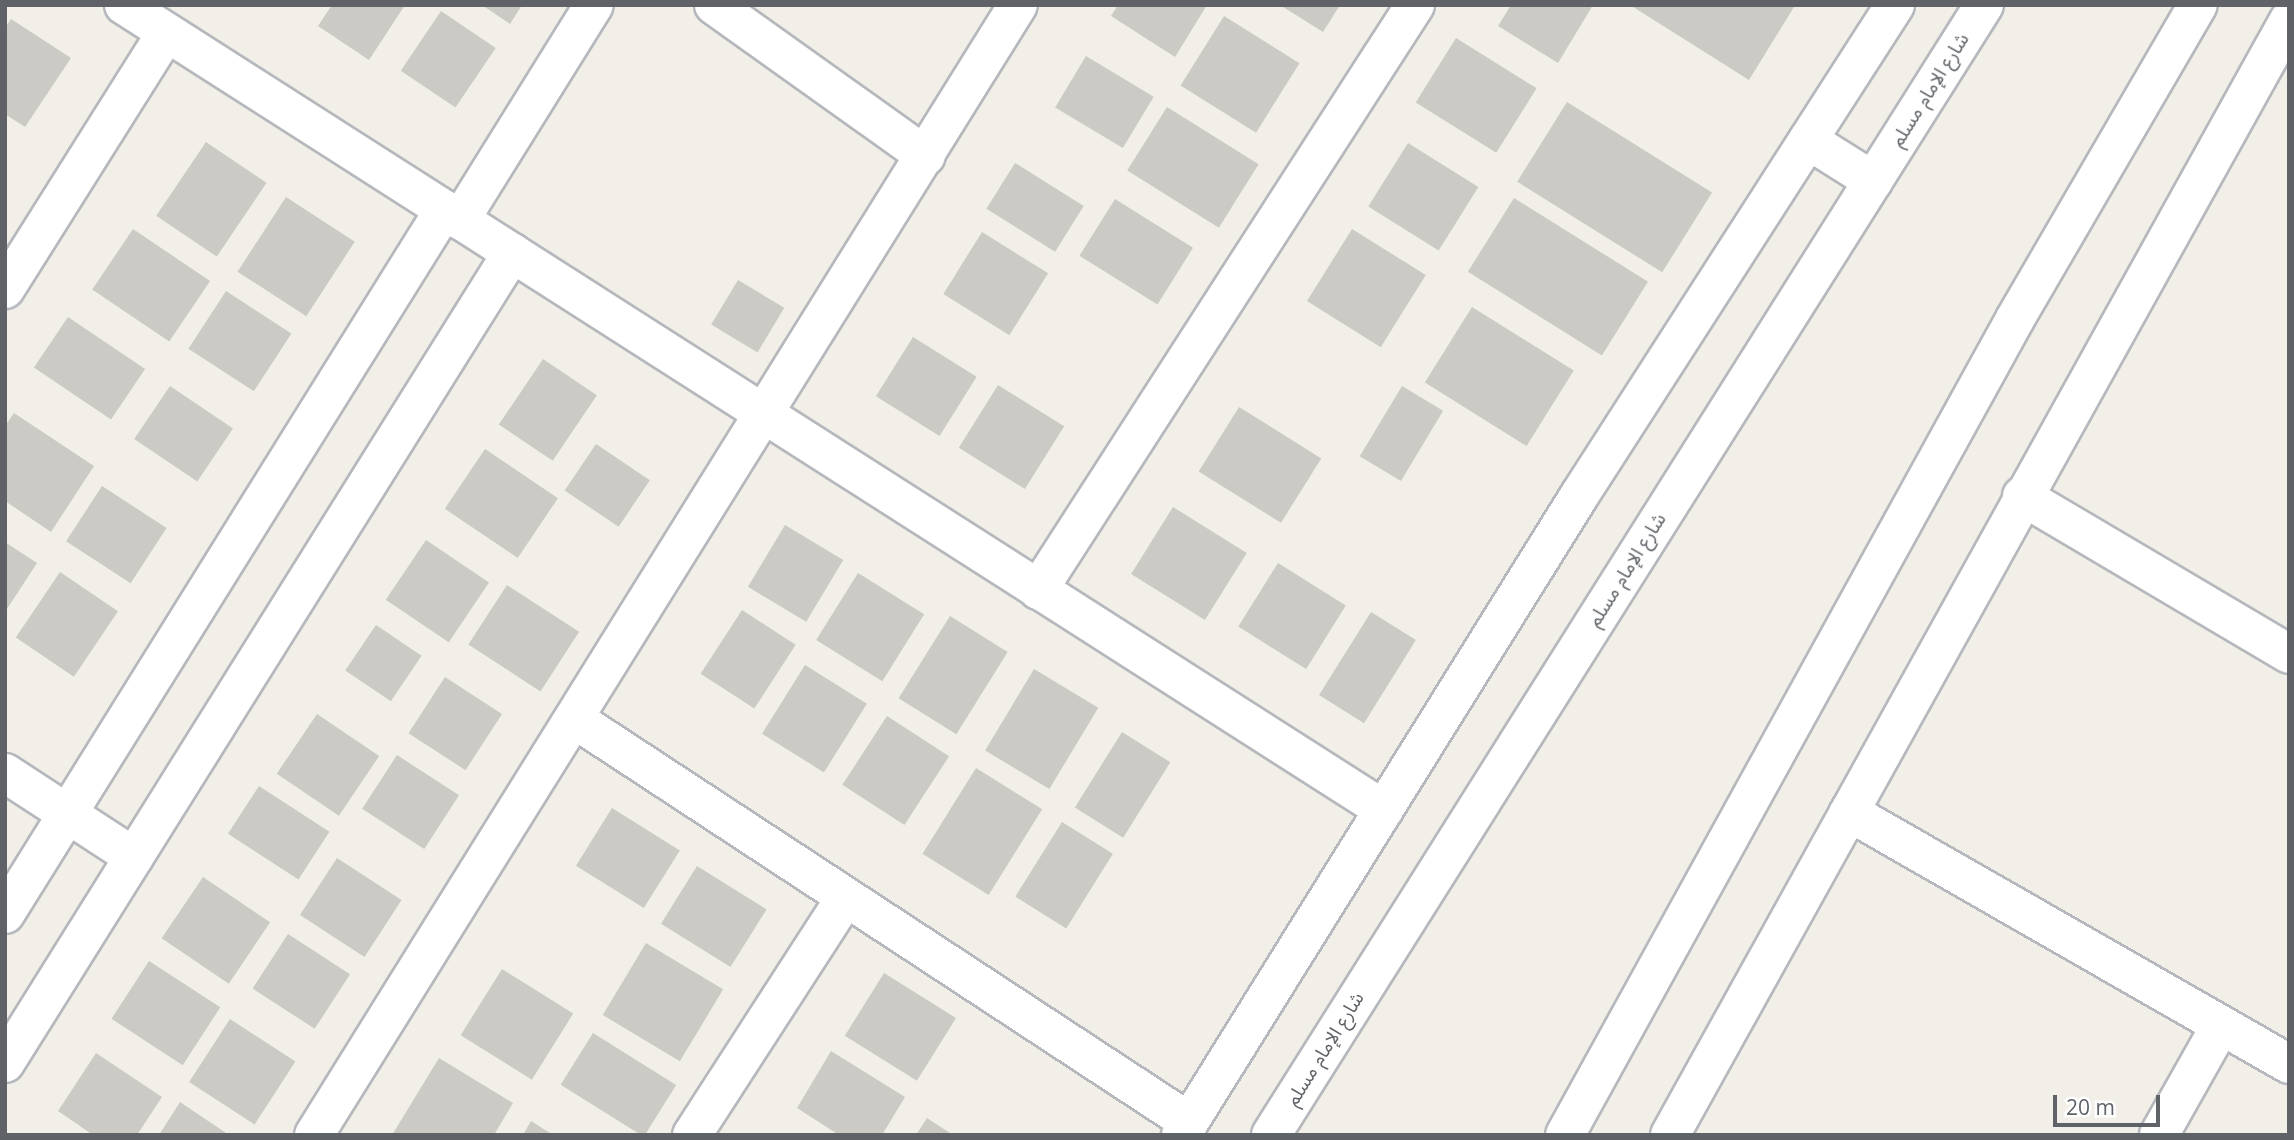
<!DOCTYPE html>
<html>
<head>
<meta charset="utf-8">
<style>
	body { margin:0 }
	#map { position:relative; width:2294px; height:1140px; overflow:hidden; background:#f1efe8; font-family:"Open Sans","Noto Sans Arabic",sans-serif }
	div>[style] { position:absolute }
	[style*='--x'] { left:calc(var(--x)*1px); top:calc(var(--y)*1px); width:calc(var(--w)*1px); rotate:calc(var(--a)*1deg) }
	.building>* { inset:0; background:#cccac5; transform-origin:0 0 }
	.roads { filter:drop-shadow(2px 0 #b5b8bc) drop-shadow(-2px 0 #b5b8bc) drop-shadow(0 2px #b5b8bc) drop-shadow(0 -2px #b5b8bc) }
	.minor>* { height:38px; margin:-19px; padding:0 19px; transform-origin:19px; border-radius:19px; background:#fff }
	.tertiary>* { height:38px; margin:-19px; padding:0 19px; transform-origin:19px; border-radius:19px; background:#fff }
	.secondary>* { height:38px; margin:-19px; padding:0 19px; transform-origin:19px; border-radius:19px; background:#fff }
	span { translate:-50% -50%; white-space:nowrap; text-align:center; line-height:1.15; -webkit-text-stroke:5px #fff; paint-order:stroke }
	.street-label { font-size:19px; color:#5f6368 }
	.frame { position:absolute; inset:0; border:7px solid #5f6368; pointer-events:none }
	.scale { position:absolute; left:2053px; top:1095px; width:107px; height:32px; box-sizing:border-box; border:4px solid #5f6368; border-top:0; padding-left:9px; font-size:21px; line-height:24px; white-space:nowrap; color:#5f6368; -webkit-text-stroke:5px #fff; paint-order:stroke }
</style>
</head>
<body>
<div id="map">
	<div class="building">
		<i style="clip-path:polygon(332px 5px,405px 5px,369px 60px,318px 26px)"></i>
		<i style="clip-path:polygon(482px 5px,522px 5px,510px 24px)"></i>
		<i style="clip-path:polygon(1118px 5px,1207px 5px,1175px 57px,1111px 16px)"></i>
		<i style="clip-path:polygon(1280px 5px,1340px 5px,1323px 32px)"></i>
		<i style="clip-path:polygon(1511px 5px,1593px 5px,1558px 63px,1498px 26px)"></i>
		<i style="clip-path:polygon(1630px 5px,1791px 5px,1794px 7px,1749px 80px)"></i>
		<i style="left:441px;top:11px;width:66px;height:72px;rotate:34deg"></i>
		<i style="left:1224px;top:16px;width:89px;height:82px;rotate:32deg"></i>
		<i style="clip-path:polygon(11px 19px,71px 58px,25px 127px,5px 114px,5px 28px)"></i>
		<i style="left:1456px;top:38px;width:95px;height:76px;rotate:32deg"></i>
		<i style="left:1086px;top:56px;width:79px;height:60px;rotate:31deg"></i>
		<i style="left:1567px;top:102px;width:171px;height:94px;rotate:32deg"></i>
		<i style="left:1167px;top:107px;width:108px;height:75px;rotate:32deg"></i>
		<i style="left:206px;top:142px;width:73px;height:89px;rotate:34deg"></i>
		<i style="left:1408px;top:143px;width:83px;height:75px;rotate:32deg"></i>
		<i style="left:1015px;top:163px;width:81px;height:54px;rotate:32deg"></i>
		<i style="left:286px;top:197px;width:82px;height:89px;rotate:33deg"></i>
		<i style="left:1514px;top:198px;width:158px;height:87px;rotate:32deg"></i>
		<i style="left:1115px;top:199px;width:92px;height:67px;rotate:32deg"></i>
		<i style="left:133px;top:229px;width:93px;height:73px;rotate:34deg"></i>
		<i style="left:1352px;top:229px;width:87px;height:85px;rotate:32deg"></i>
		<i style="left:982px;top:232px;width:78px;height:73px;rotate:32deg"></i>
		<i style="left:738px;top:280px;width:54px;height:52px;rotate:31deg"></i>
		<i style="left:226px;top:291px;width:78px;height:69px;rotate:33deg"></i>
		<i style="left:1472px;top:307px;width:120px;height:89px;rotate:32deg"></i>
		<i style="left:68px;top:317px;width:93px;height:61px;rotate:34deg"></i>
		<i style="left:913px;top:337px;width:75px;height:70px;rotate:32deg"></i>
		<i style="left:543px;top:359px;width:65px;height:79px;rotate:34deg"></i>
		<i style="left:998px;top:385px;width:78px;height:74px;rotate:32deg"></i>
		<i style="left:170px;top:386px;width:76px;height:64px;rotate:34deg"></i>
		<i style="left:1402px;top:386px;width:48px;height:82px;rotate:31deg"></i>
		<i style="left:1239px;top:407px;width:97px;height:76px;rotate:32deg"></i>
		<i style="clip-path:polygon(14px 413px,94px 466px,51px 532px,5px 501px,5px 426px)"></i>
		<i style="left:596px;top:444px;width:65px;height:56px;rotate:34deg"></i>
		<i style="left:485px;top:449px;width:88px;height:72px;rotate:34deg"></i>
		<i style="left:102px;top:486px;width:77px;height:66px;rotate:33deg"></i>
		<i style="left:1173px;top:507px;width:87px;height:79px;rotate:32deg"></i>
		<i style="left:785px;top:525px;width:68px;height:72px;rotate:31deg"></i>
		<i style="left:426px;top:540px;width:76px;height:72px;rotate:34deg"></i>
		<i style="clip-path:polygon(5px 542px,37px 563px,5px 612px)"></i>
		<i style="left:1278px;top:563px;width:80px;height:75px;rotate:32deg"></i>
		<i style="left:60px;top:572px;width:70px;height:79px;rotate:34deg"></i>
		<i style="left:858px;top:573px;width:78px;height:79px;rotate:32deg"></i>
		<i style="left:507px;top:585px;width:86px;height:71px;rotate:33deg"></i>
		<i style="left:742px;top:610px;width:64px;height:76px;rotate:33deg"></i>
		<i style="left:1371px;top:612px;width:53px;height:98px;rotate:32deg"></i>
		<i style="left:950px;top:616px;width:68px;height:97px;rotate:32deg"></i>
		<i style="left:376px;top:625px;width:55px;height:55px;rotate:34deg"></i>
		<i style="left:805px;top:665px;width:73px;height:81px;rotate:32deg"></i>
		<i style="left:1034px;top:669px;width:75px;height:95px;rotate:31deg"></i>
		<i style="left:445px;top:677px;width:68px;height:67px;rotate:33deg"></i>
		<i style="left:317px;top:714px;width:75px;height:72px;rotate:34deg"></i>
		<i style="left:887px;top:716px;width:74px;height:82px;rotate:33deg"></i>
		<i style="left:1122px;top:732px;width:57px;height:89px;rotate:32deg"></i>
		<i style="left:397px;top:755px;width:74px;height:64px;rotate:33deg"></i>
		<i style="left:976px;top:768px;width:78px;height:101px;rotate:32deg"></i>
		<i style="left:259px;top:786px;width:84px;height:57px;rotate:33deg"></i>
		<i style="left:612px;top:808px;width:80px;height:68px;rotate:32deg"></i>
		<i style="left:1062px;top:822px;width:60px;height:88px;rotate:32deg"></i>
		<i style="left:337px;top:858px;width:77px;height:68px;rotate:33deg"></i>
		<i style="left:697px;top:866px;width:82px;height:68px;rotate:32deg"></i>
		<i style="left:203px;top:877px;width:81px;height:74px;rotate:34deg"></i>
		<i style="left:288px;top:934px;width:74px;height:65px;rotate:33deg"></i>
		<i style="left:646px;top:943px;width:90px;height:84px;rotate:31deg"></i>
		<i style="left:149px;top:961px;width:85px;height:69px;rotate:33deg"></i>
		<i style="left:502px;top:969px;width:84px;height:78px;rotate:32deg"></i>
		<i style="left:884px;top:973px;width:85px;height:74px;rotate:32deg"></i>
		<i style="left:230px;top:1019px;width:78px;height:75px;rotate:33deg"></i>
		<i style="left:593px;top:1033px;width:98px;height:61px;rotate:32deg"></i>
		<i style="clip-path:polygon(831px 1051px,905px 1097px,882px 1135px,839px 1135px,797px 1108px)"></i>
		<i style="clip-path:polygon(96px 1053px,162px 1097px,137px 1135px,93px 1135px,58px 1111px)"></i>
		<i style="clip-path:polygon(439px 1058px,513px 1103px,494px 1135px,392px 1135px)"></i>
		<i style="clip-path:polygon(180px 1102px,229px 1135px,159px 1135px)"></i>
		<i style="clip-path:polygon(927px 1118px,953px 1135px,916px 1135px)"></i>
		<i style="clip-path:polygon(531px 1121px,553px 1135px,523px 1135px)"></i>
	</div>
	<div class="roads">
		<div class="minor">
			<i style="--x:124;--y:5;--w:1495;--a:32.57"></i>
			<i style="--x:714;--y:5;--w:260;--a:35.5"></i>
			<i style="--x:460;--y:220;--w:253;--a:-58.1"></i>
			<i style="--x:5;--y:289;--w:302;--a:-57.8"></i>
			<i style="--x:2022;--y:496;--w:310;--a:30.6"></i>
			<i style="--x:1038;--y:590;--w:696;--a:-57.2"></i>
			<i style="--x:576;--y:720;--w:733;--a:33.26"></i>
			<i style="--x:5;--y:773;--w:154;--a:33.1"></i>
			<i style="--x:1849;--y:812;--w:507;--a:29.8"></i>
			<i style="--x:5;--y:914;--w:830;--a:-58.05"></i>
			<i style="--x:5;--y:1063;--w:956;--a:-57.96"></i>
			<i style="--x:314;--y:1135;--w:1331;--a:-58.08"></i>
			<i style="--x:692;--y:1135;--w:283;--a:-57.1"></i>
			<i style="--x:2159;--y:1135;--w:126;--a:-60.6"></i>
		</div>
		<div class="tertiary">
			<i style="--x:1181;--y:1135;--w:753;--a:-58.08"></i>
			<i style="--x:1579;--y:496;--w:584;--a:-57.24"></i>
			<i style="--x:1670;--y:1135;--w:1275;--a:-60.96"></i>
		</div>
		<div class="secondary">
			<i style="--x:1808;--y:140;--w:77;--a:32.2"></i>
			<i style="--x:1271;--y:1135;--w:1336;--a:-57.75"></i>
			<i style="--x:1565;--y:1135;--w:932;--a:-61.12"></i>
			<i style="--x:2015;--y:319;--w:363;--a:-59.8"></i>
		</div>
	</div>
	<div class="street-label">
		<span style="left:1930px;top:90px;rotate:-58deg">شارع الإمام مسلم</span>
		<span style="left:1627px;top:570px;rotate:-58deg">شارع الإمام مسلم</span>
		<span style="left:1325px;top:1049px;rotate:-58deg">شارع الإمام مسلم</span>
	</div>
	<div class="frame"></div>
	<div class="scale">20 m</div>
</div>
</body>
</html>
